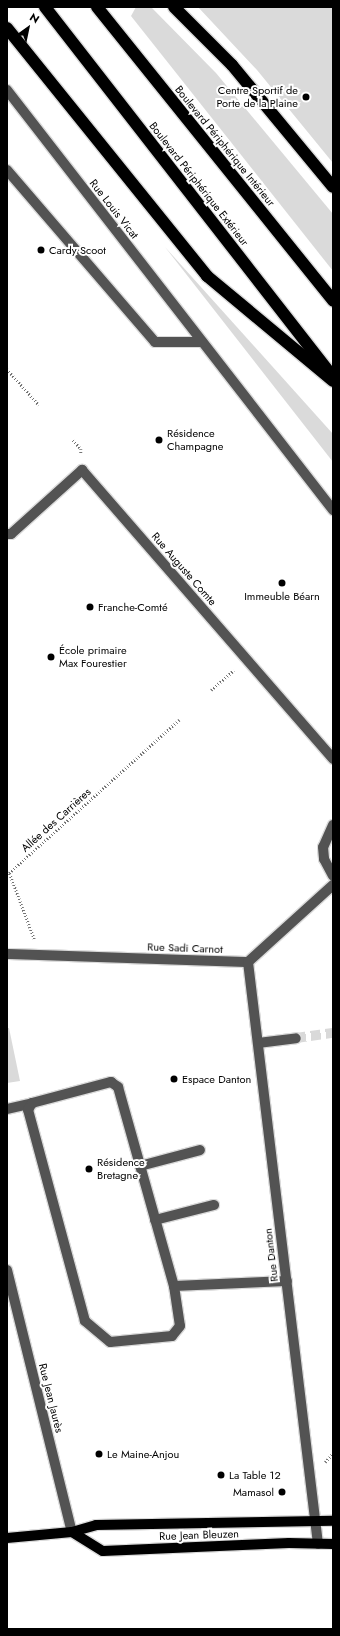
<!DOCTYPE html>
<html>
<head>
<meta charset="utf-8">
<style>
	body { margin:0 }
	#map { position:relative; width:340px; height:1636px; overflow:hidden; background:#fff; font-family:Jost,sans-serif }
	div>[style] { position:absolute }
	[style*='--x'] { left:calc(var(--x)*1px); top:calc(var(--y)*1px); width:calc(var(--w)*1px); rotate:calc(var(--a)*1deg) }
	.green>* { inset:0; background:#dadada }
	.minor-tunnel>* { height:10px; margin-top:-5px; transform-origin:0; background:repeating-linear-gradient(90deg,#d9d9d9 0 10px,transparent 0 15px) }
	.path>* { height:2.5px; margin-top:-1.25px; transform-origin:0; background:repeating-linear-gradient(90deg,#757575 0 1px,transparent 0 3px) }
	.roads { filter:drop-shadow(1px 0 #dbdbdb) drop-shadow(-1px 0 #dbdbdb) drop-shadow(0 1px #dbdbdb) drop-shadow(0 -1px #dbdbdb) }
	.minor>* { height:10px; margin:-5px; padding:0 5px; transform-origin:5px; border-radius:5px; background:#535353 }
	.major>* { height:10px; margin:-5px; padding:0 5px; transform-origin:5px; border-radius:5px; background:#000 }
	.highway>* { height:12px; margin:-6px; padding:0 6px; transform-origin:6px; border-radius:6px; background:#000 }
	.dots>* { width:11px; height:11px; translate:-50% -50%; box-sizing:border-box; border:2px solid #fff; border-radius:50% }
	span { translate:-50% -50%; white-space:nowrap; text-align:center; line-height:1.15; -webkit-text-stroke:4px #fff; paint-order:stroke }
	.poi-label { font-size:11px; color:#000 }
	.right { translate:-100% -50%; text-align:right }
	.left { translate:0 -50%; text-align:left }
	.street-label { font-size:11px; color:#000 }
	.frame { position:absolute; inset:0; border:8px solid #000; pointer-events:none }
	.north { position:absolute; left:8px; top:8px; width:40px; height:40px; -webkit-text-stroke:3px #fff; paint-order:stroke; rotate:33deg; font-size:11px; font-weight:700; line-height:16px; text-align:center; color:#000 }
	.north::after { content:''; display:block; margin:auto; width:14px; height:18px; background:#000; clip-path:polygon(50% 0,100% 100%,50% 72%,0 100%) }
</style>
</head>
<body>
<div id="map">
	<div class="green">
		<i style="clip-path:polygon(136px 7px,151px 7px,216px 73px,333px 214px,333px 271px,131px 16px)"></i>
		<i style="clip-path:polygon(198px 7px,333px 7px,333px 163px,257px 70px)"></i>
		<i style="clip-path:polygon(165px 247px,333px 434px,333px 462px)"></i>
		<i style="clip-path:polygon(7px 1028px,9px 1028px,20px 1081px,7px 1083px)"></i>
	</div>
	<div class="minor-tunnel">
		<i style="--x:296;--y:1038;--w:37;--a:-8"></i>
	</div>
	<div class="path">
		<i style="--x:7;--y:369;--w:48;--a:48.4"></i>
		<i style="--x:73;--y:440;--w:12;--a:48"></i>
		<i style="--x:81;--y:449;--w:5;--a:90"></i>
		<i style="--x:211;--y:690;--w:30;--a:-41"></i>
		<i style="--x:34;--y:939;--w:71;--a:-110.7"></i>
		<i style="--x:9;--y:873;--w:229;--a:-42"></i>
		<i style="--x:325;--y:1462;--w:12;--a:-48"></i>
	</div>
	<div class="roads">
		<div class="minor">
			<i style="--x:7;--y:90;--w:532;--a:52.18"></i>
			<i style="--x:7;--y:170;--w:227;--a:49.3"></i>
			<i style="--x:155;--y:342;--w:47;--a:0"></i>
			<i style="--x:7;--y:534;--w:4;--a:0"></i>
			<i style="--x:11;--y:534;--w:96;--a:-42"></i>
			<i style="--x:82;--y:470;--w:383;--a:49"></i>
			<i style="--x:333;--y:825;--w:24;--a:114"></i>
			<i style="--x:323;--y:847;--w:12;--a:85"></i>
			<i style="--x:324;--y:859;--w:19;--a:62"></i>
			<i style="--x:7;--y:954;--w:241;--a:1.9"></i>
			<i style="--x:248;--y:962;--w:115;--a:-42.2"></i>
			<i style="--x:248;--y:962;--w:586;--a:83.14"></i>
			<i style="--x:258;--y:1043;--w:38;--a:-7"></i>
			<i style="--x:7;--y:1109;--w:26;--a:-13"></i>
			<i style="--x:140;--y:1166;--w:62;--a:-14.9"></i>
			<i style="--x:155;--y:1220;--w:61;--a:-14.3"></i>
			<i style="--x:7;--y:1270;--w:270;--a:76.1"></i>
			<i style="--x:174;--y:1286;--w:40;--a:81.5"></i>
			<i style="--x:180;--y:1326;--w:13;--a:129"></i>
			<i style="--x:172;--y:1336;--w:62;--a:174.5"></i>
			<i style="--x:110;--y:1342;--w:33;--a:-140"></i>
			<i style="--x:85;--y:1321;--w:219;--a:-105.1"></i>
			<i style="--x:28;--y:1110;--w:8;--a:-60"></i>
			<i style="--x:32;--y:1103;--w:82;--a:-14.9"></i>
			<i style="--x:111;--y:1082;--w:9;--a:36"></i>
			<i style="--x:118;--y:1087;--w:207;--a:74.3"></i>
			<i style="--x:174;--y:1286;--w:113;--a:-2.5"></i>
		</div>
		<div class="major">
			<i style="--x:72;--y:1532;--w:36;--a:32"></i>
			<i style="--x:103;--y:1551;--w:186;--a:-2.5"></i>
			<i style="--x:289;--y:1543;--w:44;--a:1.3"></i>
			<i style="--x:7;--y:1538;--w:65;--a:-5.3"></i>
			<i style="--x:72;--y:1532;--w:25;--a:-16"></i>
			<i style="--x:96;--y:1525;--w:237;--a:-1"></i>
		</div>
		<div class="highway">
			<i style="--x:45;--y:7;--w:459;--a:52.1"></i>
			<i style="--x:97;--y:7;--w:377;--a:51.2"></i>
			<i style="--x:174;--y:7;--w:82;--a:45"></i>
			<i style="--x:232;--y:65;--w:158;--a:50.4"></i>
			<i style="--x:7;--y:28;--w:319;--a:51.1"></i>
			<i style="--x:207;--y:276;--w:164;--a:39.8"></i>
		</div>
	</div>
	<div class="dots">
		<i style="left:306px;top:97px;background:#000"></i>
		<i style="left:41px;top:250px;background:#000"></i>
		<i style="left:159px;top:440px;background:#000"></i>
		<i style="left:282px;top:583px;background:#000"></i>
		<i style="left:90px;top:607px;background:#000"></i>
		<i style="left:51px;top:657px;background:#000"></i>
		<i style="left:174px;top:1079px;background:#000"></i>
		<i style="left:89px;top:1169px;background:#000"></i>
		<i style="left:99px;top:1454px;background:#000"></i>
		<i style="left:221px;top:1475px;background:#000"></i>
		<i style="left:282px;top:1492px;background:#000"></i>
	</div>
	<div class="poi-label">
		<span class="right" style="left:298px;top:97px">Centre Sportif de<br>Porte de la Plaine</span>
		<span class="left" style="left:49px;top:250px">Cardy Scoot</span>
		<span class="left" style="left:167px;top:440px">Résidence<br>Champagne</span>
		<span style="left:282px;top:596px">Immeuble Béarn</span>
		<span class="left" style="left:98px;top:607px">Franche-Comté</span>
		<span class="left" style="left:59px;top:657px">École primaire<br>Max Fourestier</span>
		<span class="left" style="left:182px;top:1079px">Espace Danton</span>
		<span class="left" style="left:97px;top:1169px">Résidence<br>Bretagne</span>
		<span class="left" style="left:107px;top:1454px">Le Maine-Anjou</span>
		<span class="left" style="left:229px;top:1475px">La Table 12</span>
		<span class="right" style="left:274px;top:1492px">Mamasol</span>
	</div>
	<div class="street-label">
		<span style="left:225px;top:146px;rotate:51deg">Boulevard Périphérique Intérieur</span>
		<span style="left:199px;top:184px;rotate:52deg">Boulevard Périphérique Extérieur</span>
		<span style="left:114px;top:209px;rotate:52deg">Rue Louis Vicat</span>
		<span style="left:184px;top:569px;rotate:49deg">Rue Auguste Comte</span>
		<span style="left:56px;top:820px;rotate:-42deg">Allée des Carrières</span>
		<span style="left:185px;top:948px;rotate:2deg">Rue Sadi Carnot</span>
		<span style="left:271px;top:1255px;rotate:-97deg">Rue Danton</span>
		<span style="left:51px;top:1398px;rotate:76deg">Rue Jean Jaurès</span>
		<span style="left:199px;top:1535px;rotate:-2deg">Rue Jean Bleuzen</span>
	</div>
	<div class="frame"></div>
	<div class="north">N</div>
</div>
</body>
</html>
